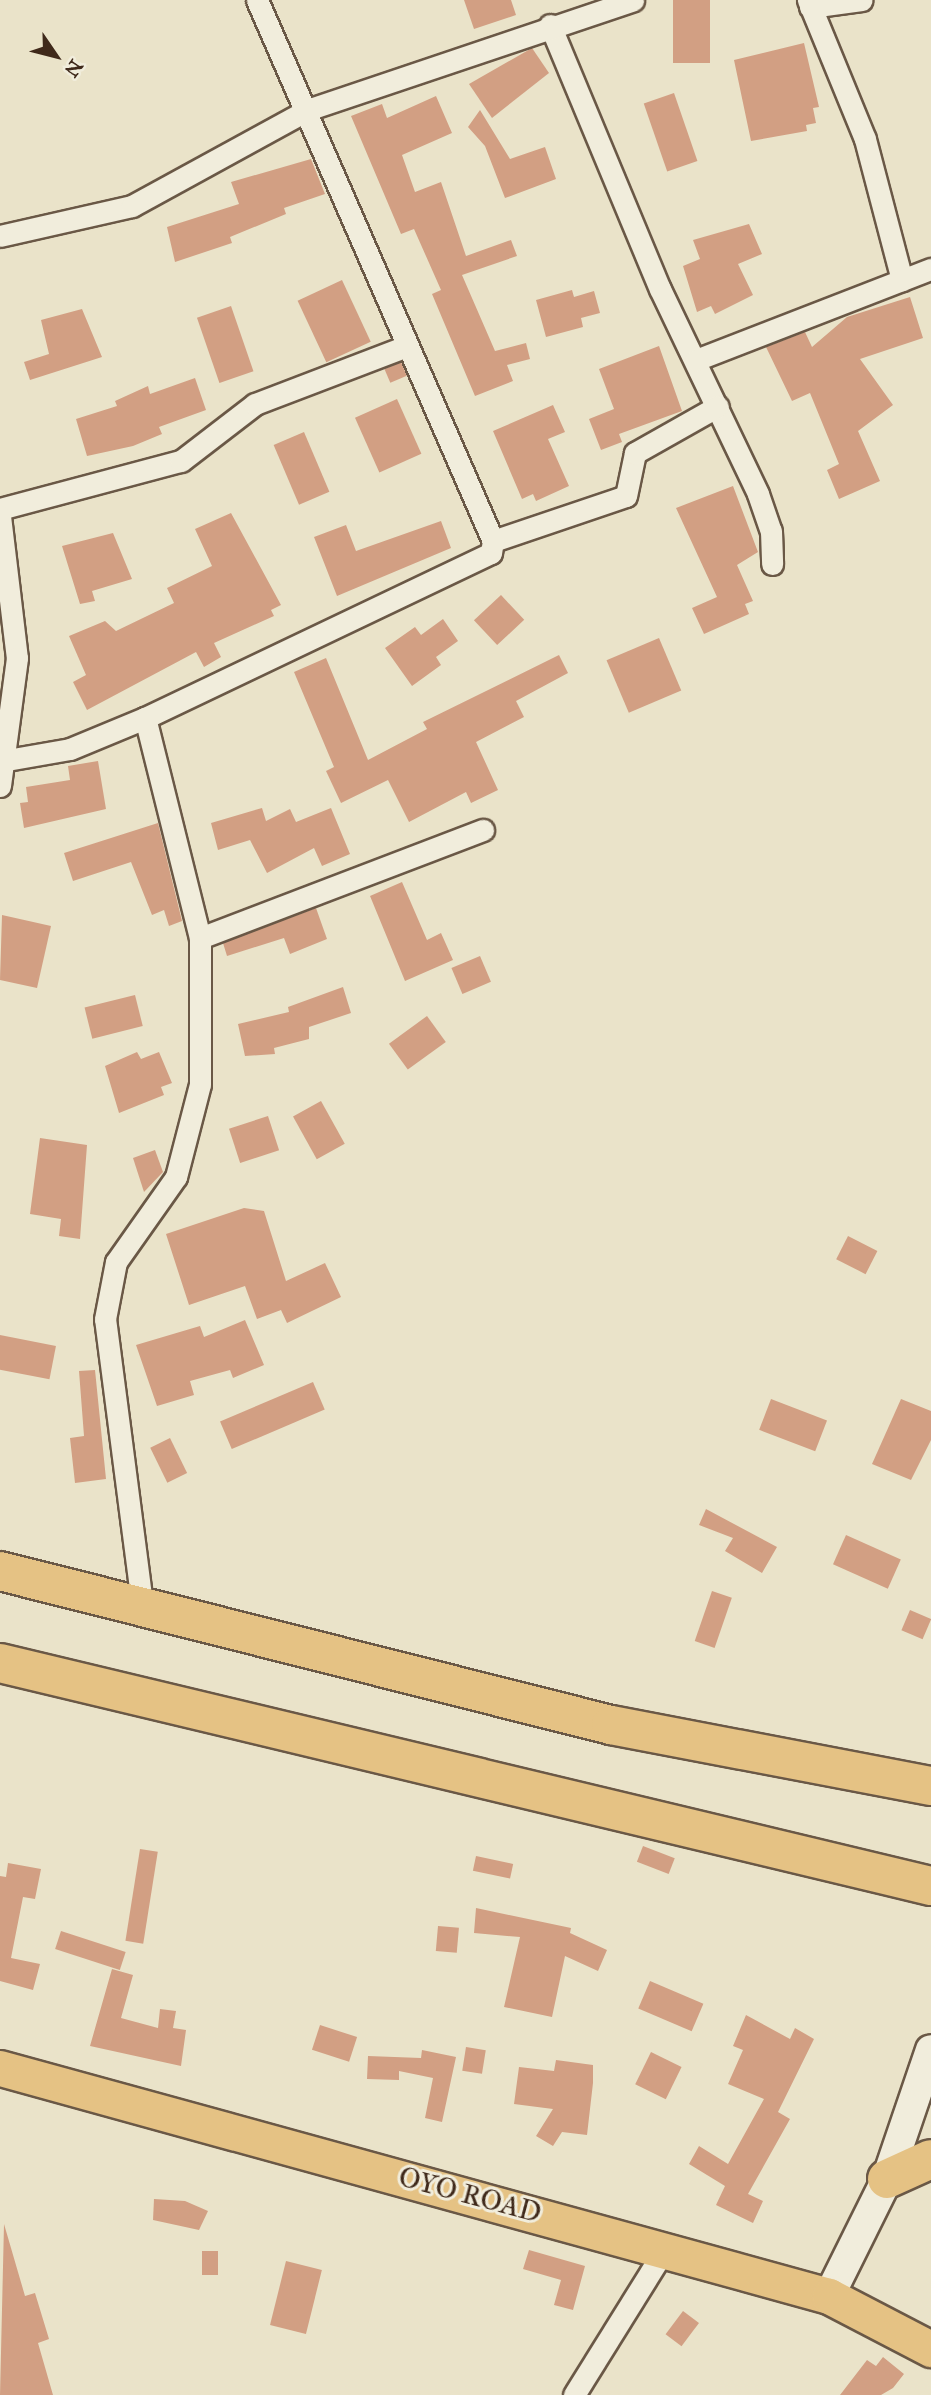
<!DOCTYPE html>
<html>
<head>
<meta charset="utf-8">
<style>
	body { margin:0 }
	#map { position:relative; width:931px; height:2395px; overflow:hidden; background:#eae3c9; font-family:"IM FELL Great Primer",serif }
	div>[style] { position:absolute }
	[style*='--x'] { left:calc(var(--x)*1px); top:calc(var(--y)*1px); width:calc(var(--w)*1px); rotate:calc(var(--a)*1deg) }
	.building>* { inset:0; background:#d29f83; transform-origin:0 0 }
	.roads { filter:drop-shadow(2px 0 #6a5846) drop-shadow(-2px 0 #6a5846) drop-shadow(0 2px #6a5846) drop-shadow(0 -2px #6a5846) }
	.minor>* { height:21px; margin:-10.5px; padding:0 10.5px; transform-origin:10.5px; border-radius:10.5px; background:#f1eddc }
	.secondary>* { height:30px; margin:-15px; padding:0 15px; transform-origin:15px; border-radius:15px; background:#f1eddc }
	.trunk>* { height:35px; margin:-17.5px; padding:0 17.5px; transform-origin:17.5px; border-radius:17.5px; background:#e5c284 }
	.motorway>* { height:38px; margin:-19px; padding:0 19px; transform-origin:19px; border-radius:19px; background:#e5c284 }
	span { translate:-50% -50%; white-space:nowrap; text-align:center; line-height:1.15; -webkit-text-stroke:6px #f1eddc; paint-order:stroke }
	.street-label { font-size:28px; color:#3f291a }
	.north { position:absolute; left:21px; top:21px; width:70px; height:70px; -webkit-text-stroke:5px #f1eddc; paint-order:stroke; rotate:125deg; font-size:19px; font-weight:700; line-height:28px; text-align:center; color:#3f291a }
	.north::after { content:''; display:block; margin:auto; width:24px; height:32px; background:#3f291a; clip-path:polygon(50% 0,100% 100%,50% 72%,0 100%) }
</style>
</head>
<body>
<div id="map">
	<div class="building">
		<i style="clip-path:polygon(464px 0,511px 0,516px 15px,474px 29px)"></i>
		<i style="left:673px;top:0;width:37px;height:63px"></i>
		<i style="clip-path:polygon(804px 43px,819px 107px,813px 108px,816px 123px,806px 125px,807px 131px,751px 141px,734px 60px)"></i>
		<i style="clip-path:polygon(532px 48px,549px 73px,492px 118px,469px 84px)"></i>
		<i style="left:674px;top:93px;width:72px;height:32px;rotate:71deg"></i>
		<i style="clip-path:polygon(436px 96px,452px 133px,402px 155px,415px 192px,441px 182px,466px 256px,511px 240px,517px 256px,462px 275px,495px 351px,526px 343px,530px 359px,507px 365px,513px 381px,475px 396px,432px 294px,441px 290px,414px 229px,401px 234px,351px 116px,382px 104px,387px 118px)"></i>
		<i style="clip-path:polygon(480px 110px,510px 159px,545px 147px,556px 179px,505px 198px,485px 146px,468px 127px)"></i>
		<i style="clip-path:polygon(311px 159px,325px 194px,284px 208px,286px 214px,230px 237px,232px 243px,175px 262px,167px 227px,239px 204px,231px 182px)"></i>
		<i style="clip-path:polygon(749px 224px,762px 254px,738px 264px,753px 295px,715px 314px,711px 306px,697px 312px,683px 266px,700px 259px,693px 240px)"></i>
		<i style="left:342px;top:280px;width:68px;height:49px;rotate:65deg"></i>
		<i style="clip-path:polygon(572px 290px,574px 297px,594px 291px,600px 313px,581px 318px,583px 327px,546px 337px,536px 300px)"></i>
		<i style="clip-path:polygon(910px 297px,923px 338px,860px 359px,893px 405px,858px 431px,880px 481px,839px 499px,827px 470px,839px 464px,810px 393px,792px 401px,766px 347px,805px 332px,812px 347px,847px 317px)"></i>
		<i style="left:231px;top:306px;width:69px;height:36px;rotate:71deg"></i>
		<i style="clip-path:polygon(82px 309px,102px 357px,30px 380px,24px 362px,49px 354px,41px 320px)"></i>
		<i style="clip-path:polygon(659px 346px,682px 411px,619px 434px,622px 442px,601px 450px,589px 419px,614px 409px,599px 369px)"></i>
		<i style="left:401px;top:362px;width:15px;height:18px;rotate:67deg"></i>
		<i style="clip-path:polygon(195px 378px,206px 410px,159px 427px,162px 434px,133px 446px,87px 456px,76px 419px,117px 406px,115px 401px,148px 386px,150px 394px)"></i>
		<i style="left:397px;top:399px;width:60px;height:46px;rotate:66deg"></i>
		<i style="clip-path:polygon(553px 405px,565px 432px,548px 439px,569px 486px,536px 501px,533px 494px,522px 499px,493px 431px)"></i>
		<i style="left:304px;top:432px;width:65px;height:33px;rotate:67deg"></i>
		<i style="clip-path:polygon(733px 486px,758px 552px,737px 565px,753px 601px,745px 604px,749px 614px,704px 634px,692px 608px,717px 597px,676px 508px)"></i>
		<i style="clip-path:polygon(231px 513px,281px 605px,271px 610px,274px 616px,214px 643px,221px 657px,204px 667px,196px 652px,87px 710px,73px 682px,86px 675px,69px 636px,105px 621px,116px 631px,174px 603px,167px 588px,212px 566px,195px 529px)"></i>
		<i style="clip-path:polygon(441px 521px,451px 548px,337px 596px,314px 537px,346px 525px,356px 551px)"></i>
		<i style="clip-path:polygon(113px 533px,132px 579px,92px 591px,95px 601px,80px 604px,62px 546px)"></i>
		<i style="left:501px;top:595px;width:34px;height:37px;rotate:47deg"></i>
		<i style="clip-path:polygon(443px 619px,458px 641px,436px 657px,441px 665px,412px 686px,385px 648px,415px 627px,421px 635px)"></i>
		<i style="left:659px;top:638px;width:57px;height:57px;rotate:67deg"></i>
		<i style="clip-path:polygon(559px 655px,568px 673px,516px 701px,524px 717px,476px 742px,498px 790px,471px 803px,466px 792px,409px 822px,388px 780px,341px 803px,326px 771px,334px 767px,294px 672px,326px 658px,368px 760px,427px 729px,423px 722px)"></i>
		<i style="clip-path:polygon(98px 761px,106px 809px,24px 828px,20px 803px,28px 802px,26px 787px,70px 780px,68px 766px)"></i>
		<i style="clip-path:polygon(262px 808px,266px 821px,290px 809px,296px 822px,331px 808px,350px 854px,322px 866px,314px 848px,267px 873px,250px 840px,218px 850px,211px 823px)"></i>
		<i style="clip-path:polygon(158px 823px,182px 921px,169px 926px,164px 910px,152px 915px,131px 862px,73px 881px,64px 853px)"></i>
		<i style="clip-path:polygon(402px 882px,427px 940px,441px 933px,453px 960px,405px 981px,370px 896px)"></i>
		<i style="clip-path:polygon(316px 908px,327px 939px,290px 954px,284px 938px,227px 956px,223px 943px)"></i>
		<i style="clip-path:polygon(2px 915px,51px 926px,37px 988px,0 980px)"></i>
		<i style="left:480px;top:956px;width:28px;height:31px;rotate:67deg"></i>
		<i style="clip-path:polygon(343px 987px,351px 1013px,309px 1027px,309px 1039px,274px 1048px,275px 1054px,245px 1056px,238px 1024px,289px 1012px,288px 1007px)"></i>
		<i style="left:135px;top:995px;width:32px;height:52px;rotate:76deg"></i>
		<i style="left:427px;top:1016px;width:32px;height:47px;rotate:54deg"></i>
		<i style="clip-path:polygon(137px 1052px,141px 1059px,159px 1052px,172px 1083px,161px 1087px,164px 1095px,119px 1113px,105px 1066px)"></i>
		<i style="left:321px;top:1101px;width:49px;height:32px;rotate:61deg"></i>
		<i style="left:268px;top:1116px;width:36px;height:41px;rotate:72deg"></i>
		<i style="clip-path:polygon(40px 1138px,87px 1145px,80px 1239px,59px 1236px,61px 1219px,30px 1214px)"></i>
		<i style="clip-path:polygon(155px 1150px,163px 1172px,144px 1192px,133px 1158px)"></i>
		<i style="clip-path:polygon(244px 1208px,264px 1211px,286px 1281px,325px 1263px,341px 1297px,287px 1323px,281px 1310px,257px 1319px,245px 1286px,189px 1305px,166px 1234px)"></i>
		<i style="left:848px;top:1236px;width:33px;height:26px;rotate:27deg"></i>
		<i style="clip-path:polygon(245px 1320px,264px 1365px,233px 1378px,230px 1370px,190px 1381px,194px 1395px,157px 1406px,136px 1345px,200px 1326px,204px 1337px)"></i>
		<i style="left:0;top:1335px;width:57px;height:34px;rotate:11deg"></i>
		<i style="clip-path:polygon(95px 1370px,106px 1479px,75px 1483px,70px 1438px,84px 1436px,79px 1371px)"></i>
		<i style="left:313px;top:1382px;width:30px;height:101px;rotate:67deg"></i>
		<i style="left:771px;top:1399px;width:60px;height:33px;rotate:21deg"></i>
		<i style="clip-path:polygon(901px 1399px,931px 1411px,931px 1440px,911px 1480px,872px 1464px)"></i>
		<i style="left:170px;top:1438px;width:39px;height:22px;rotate:64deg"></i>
		<i style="clip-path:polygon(706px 1509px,777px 1547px,762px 1573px,725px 1551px,733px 1538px,699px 1525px)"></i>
		<i style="left:846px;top:1535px;width:60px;height:32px;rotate:24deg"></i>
		<i style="left:712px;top:1591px;width:21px;height:53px;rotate:19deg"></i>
		<i style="left:910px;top:1610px;width:23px;height:22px;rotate:23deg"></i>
		<i style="left:643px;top:1846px;width:34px;height:17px;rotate:21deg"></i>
		<i style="left:140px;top:1849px;width:18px;height:93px;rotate:9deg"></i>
		<i style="left:476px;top:1856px;width:38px;height:15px;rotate:12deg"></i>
		<i style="clip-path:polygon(8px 1863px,41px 1869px,35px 1899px,23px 1897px,11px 1958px,40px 1964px,33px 1990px,0 1981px,0 1876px,6px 1877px)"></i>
		<i style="clip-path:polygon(476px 1908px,571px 1928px,570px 1933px,607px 1950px,598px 1971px,565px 1956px,552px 2017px,504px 2007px,520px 1937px,474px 1933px)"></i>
		<i style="left:438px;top:1926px;width:21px;height:25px;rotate:5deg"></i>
		<i style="left:61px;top:1931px;width:68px;height:19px;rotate:18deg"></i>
		<i style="clip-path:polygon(112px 1969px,133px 1975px,121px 2018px,158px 2028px,160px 2009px,176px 2011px,173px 2028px,186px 2030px,181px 2066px,90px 2046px)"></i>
		<i style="left:650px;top:1981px;width:58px;height:30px;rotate:23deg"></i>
		<i style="clip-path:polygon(746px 2015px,790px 2039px,795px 2028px,814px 2039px,778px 2112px,790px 2119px,748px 2194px,763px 2201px,753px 2223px,716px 2205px,725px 2186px,689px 2164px,699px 2146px,728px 2164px,764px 2099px,728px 2084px,743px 2050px,733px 2046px)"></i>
		<i style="left:320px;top:2025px;width:39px;height:26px;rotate:18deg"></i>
		<i style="left:466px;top:2047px;width:20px;height:24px;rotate:9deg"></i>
		<i style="clip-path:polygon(422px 2050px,456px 2057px,442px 2122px,425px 2118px,433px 2078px,399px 2071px,399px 2080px,367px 2079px,368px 2056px,421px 2058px)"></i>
		<i style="left:651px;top:2052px;width:34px;height:36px;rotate:26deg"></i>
		<i style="clip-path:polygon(556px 2060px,593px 2065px,593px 2083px,587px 2135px,562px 2132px,553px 2146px,536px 2136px,553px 2109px,514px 2104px,519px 2067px,554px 2071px)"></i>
		<i style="clip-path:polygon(154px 2199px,185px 2201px,208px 2211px,199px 2230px,153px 2220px)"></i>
		<i style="clip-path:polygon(4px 2224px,25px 2296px,35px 2293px,49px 2339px,38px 2343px,53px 2395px,0 2395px)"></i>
		<i style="clip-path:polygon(529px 2250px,585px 2266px,573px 2310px,554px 2305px,561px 2280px,523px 2269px)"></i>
		<i style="left:202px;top:2251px;width:16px;height:24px"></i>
		<i style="left:286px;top:2261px;width:37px;height:66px;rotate:14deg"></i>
		<i style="left:683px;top:2311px;width:20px;height:29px;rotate:37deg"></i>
		<i style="clip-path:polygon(883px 2357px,904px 2374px,893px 2388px,881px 2395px,840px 2395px,867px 2360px,876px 2366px)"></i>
	</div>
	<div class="roads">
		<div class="minor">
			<i style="--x:808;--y:0;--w:150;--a:67.7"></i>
			<i style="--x:865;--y:139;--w:146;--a:75.3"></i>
			<i style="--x:810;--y:7;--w:52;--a:-7.7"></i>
			<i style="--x:550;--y:25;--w:286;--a:67.4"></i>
			<i style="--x:660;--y:289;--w:227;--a:64.4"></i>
			<i style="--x:758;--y:494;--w:39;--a:71"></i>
			<i style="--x:771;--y:531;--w:33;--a:88"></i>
			<i style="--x:0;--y:236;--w:135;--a:-12.8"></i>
			<i style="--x:132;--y:206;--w:200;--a:-28.7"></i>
			<i style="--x:307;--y:110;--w:344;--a:-18.6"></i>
			<i style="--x:696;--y:360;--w:252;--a:-21.2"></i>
			<i style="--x:0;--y:509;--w:187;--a:-14.9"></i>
			<i style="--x:181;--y:461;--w:93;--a:-37.6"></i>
			<i style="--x:255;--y:404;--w:160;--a:-20.9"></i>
			<i style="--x:0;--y:516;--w:143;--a:83.2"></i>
			<i style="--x:17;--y:658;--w:129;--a:97.6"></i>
			<i style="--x:493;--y:541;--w:140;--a:-18.7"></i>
			<i style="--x:626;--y:496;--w:44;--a:-78.2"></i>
			<i style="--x:635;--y:453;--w:95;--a:-29.5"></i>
			<i style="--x:7;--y:760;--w:64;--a:-9.9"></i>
			<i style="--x:70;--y:749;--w:81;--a:-22.5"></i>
			<i style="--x:145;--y:718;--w:383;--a:-25.5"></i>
			<i style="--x:491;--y:553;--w:12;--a:-81"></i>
			<i style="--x:493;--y:541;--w:590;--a:-113.57"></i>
			<i style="--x:200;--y:938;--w:303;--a:-20.9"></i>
			<i style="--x:143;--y:1611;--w:294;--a:-97.4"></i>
			<i style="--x:105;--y:1319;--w:58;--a:-79.1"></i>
			<i style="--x:116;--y:1262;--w:104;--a:-54.8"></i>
			<i style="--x:176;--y:1177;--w:96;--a:-75.5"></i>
			<i style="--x:200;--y:1084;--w:146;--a:-90"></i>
			<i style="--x:200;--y:938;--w:227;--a:-104"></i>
			<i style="--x:574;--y:2395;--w:172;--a:-58.1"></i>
		</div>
		<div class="secondary">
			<i style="--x:829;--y:2296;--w:131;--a:-63.6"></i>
			<i style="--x:887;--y:2179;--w:136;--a:-71.2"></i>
		</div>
		<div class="trunk">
			<i style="--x:0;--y:2068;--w:860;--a:15.38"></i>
			<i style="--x:829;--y:2296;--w:115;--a:27.5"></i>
		</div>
		<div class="motorway">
			<i style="--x:0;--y:1571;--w:630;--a:14.15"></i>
			<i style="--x:611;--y:1725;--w:326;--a:10.8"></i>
			<i style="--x:0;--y:1663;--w:957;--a:13.47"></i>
			<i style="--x:887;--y:2179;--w:48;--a:-24.4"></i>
		</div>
	</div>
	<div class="street-label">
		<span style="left:470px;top:2195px;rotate:15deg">OYO ROAD</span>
	</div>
	<div class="north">N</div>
</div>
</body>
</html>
